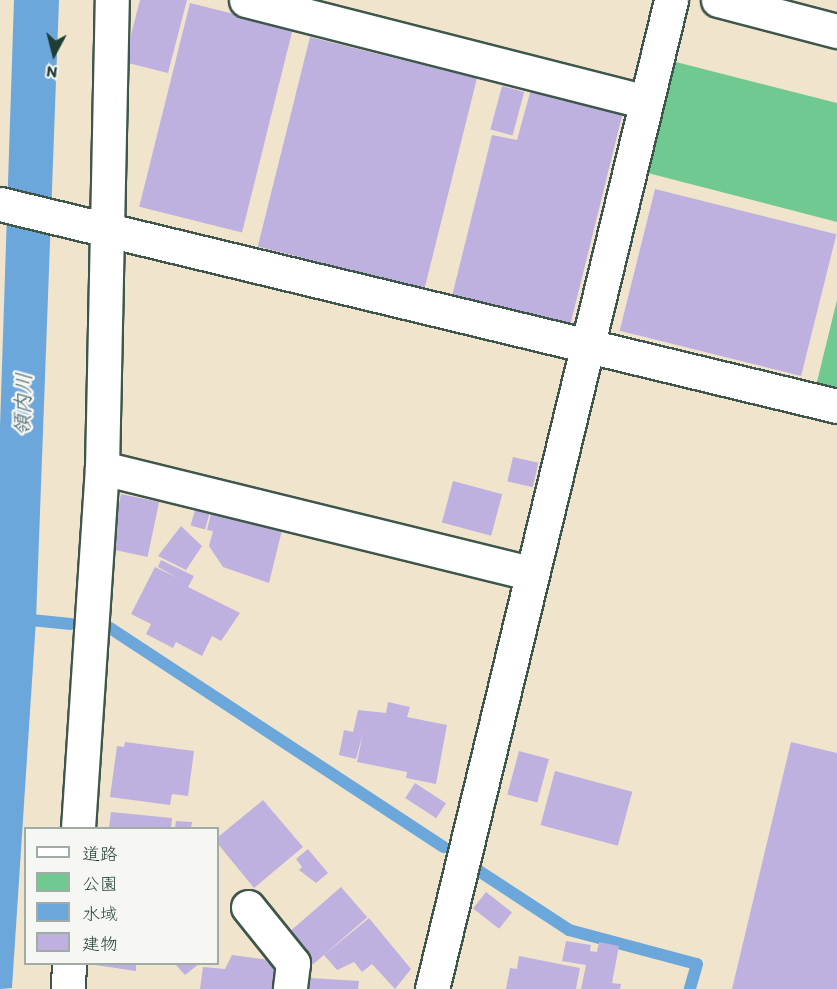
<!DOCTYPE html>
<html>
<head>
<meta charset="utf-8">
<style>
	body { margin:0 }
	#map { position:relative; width:837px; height:989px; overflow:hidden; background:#f0e5cc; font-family:Itim,"Klee One",sans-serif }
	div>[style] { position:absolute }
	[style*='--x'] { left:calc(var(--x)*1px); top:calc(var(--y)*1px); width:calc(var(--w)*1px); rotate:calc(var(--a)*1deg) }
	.green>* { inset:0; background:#6fc991 }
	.water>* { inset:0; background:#6ca7dc }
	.stream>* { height:12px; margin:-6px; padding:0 6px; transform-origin:6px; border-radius:6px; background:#6ca7dc }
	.building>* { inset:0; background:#beb1e0; transform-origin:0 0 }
	.roads { filter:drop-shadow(2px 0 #3e564b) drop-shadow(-2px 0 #3e564b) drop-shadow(0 2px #3e564b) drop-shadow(0 -2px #3e564b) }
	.minor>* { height:33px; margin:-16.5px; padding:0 16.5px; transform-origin:16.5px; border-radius:16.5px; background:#fff }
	span { translate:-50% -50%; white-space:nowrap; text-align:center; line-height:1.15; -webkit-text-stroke:5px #f6f6f2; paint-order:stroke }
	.water-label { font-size:21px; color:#365d66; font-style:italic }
	.legend { position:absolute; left:24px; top:827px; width:195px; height:138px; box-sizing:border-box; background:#f6f6f2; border:2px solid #a0aca6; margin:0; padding:8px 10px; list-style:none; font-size:18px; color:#1f3d34 }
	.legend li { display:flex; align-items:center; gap:12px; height:30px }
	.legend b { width:30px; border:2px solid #a0aca6 }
	.north { position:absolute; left:24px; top:24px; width:60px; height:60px; -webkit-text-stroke:4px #f6f6f2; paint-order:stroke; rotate:187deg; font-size:16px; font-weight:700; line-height:24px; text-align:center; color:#1f3d34 }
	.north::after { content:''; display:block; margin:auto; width:21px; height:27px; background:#1f3d34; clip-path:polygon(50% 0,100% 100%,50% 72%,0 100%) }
</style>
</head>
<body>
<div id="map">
	<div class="green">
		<i style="clip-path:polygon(672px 61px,837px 103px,837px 222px,644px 172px)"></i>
		<i style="clip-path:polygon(837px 300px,837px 396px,815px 390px)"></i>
	</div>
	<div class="water">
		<i style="clip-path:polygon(14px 0,59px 0,36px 620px,12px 988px,0 989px,0 427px)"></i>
	</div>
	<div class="stream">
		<i style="--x:21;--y:619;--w:50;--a:5.7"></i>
		<i style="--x:110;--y:628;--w:399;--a:33.3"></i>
		<i style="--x:479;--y:871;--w:108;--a:33.2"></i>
		<i style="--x:569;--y:930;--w:132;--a:14.9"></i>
		<i style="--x:697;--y:964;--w:26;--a:106"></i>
	</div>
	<div class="building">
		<i style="clip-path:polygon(140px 0,187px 0,168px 73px,124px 62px)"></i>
		<i style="left:190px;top:3px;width:106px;height:210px;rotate:14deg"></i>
		<i style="left:310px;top:37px;width:172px;height:216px;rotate:14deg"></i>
		<i style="left:502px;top:86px;width:23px;height:45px;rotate:15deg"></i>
		<i style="clip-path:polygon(531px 89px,623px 112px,570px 326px,452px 296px,492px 135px,517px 140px)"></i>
		<i style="left:655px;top:189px;width:187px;height:146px;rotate:14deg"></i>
		<i style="left:513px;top:457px;width:26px;height:25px;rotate:13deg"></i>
		<i style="left:453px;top:481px;width:51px;height:43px;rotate:15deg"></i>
		<i style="left:121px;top:494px;width:39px;height:56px;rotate:12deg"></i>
		<i style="clip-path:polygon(213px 505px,284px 522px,269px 583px,223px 567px,209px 546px,213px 531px,207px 530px)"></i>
		<i style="left:195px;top:510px;width:15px;height:16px;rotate:16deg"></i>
		<i style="clip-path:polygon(181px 526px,202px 546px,186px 570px,158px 556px)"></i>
		<i style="clip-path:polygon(161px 560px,194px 576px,188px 587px,240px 613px,221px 641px,212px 636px,202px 656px,176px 642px,173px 648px,146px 634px,151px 624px,131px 614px,155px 567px,178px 578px,158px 567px)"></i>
		<i style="clip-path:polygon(388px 702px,410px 707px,407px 717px,447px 725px,436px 784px,406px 778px,407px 772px,357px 762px,363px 733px,356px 759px,339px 755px,344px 730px,353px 732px,358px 710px,386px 713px)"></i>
		<i style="clip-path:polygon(125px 742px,194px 751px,188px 796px,172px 794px,170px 805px,110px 797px,117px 746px,124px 747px)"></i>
		<i style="clip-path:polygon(791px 742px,837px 753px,837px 989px,732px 989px)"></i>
		<i style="left:519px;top:751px;width:31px;height:45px;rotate:15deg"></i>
		<i style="left:555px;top:771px;width:80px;height:56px;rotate:15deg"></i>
		<i style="left:415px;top:783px;width:37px;height:18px;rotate:33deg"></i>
		<i style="clip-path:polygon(263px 800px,303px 847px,254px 888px,218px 844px,218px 837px)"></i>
		<i style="clip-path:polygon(111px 812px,172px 818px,171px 828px,109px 828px)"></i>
		<i style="clip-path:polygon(176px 821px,192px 822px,191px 828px,175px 828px)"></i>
		<i style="clip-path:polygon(308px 849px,328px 873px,316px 883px,299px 870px,302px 867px,296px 859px)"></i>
		<i style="left:341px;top:887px;width:40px;height:72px;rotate:49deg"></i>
		<i style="left:486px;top:892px;width:33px;height:21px;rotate:38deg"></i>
		<i style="clip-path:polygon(369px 918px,411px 969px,395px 989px,372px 964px,362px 972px,354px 962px,337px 970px,324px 955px)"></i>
		<i style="clip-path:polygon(566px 941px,591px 945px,590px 951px,597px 952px,599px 942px,619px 946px,612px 983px,621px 984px,620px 989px,581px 989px,586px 965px,562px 961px)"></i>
		<i style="clip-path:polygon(232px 955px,270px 960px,276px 970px,274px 989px,200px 989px,203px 967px,225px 969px)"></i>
		<i style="clip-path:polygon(519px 956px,580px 968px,576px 989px,506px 989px,510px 968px,517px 969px)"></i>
		<i style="clip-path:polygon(88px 964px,136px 964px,136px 971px)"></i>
		<i style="clip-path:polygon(175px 964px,199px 964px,185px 975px)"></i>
		<i style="clip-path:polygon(310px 978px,359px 981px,358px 989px,309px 989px)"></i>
	</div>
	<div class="roads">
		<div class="minor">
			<i style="--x:246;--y:0;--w:412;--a:14.3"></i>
			<i style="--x:718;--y:0;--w:123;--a:14.6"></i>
			<i style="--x:0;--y:204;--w:861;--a:13.57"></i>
			<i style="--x:102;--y:468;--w:441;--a:13.8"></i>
			<i style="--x:78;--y:828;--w:361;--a:-86.2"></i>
			<i style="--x:102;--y:468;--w:468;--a:-88.8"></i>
			<i style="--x:248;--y:907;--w:72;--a:51.2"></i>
			<i style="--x:293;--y:963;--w:26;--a:97"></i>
			<i style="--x:68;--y:989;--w:25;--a:-88"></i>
			<i style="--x:432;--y:989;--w:1017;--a:-76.41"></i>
		</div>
	</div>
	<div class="water-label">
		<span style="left:23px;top:404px;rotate:-88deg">領内川</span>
	</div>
	<ul class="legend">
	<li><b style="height:8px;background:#fff"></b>道路</li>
	<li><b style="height:16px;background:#6fc991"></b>公園</li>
	<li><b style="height:16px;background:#6ca7dc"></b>水域</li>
	<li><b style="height:16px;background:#beb1e0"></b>建物</li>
	</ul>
	<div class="north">N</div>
</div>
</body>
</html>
